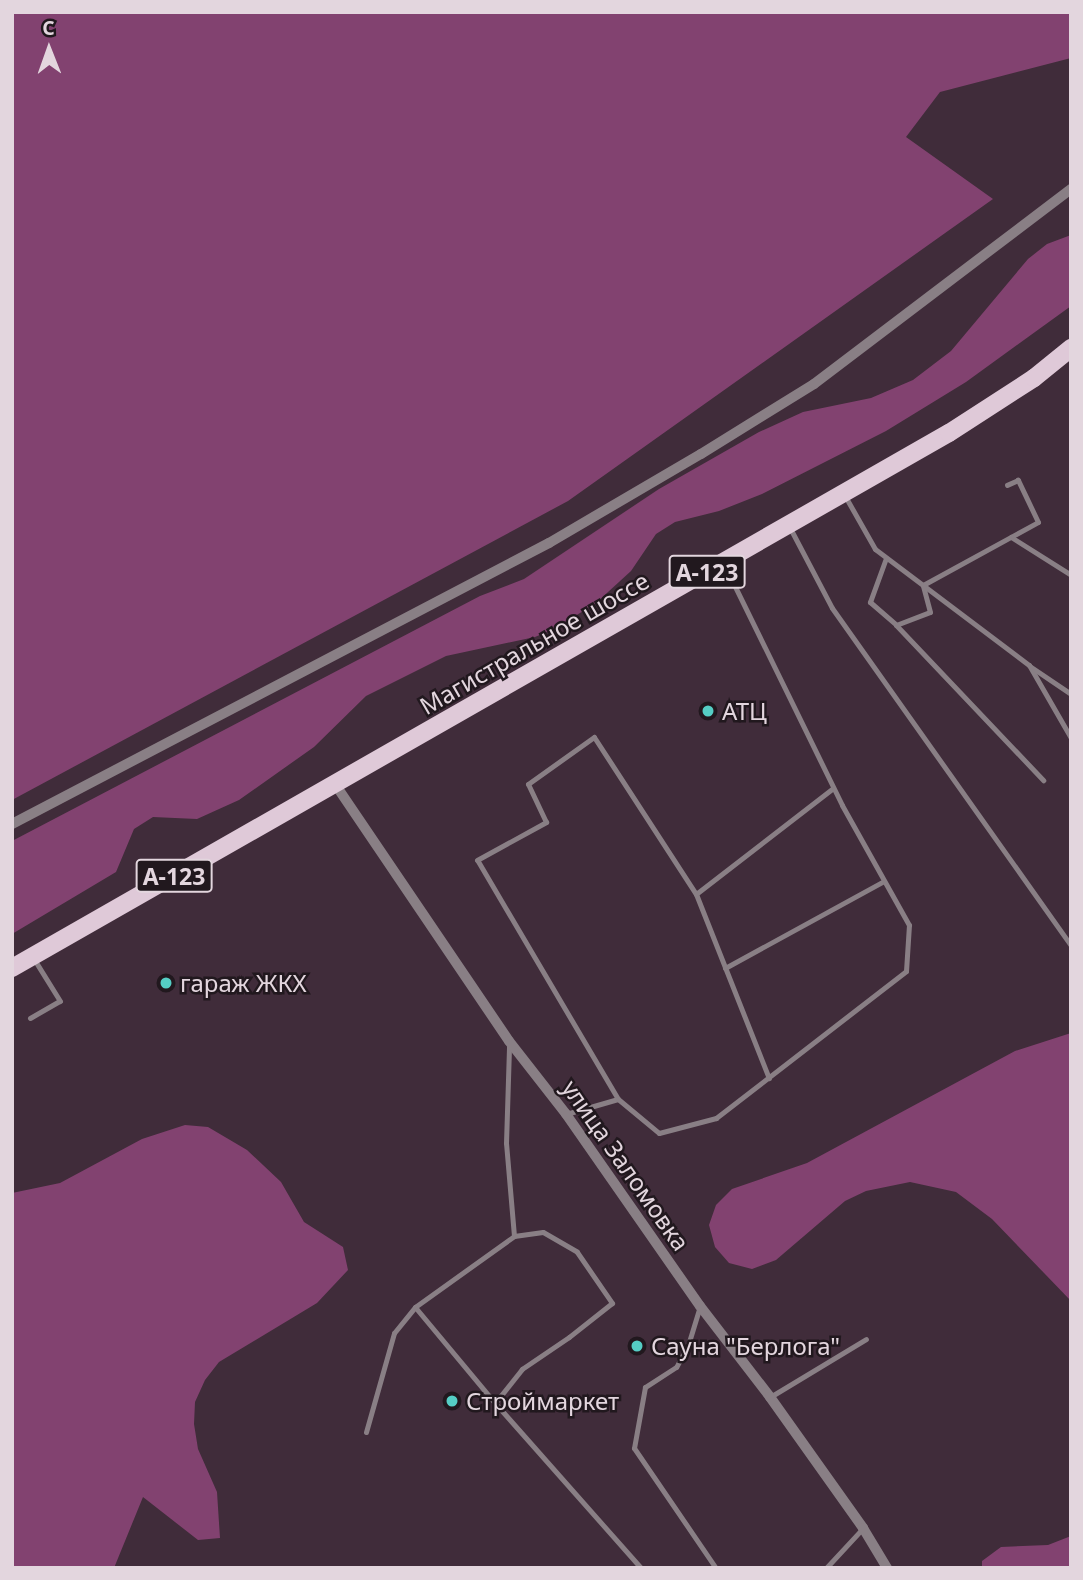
<!DOCTYPE html>
<html>
<head>
<meta charset="utf-8">
<style>
	body { margin:0 }
	#map { position:relative; width:1083px; height:1580px; overflow:hidden; background:#402c3a; font-family:"Noto Sans",sans-serif }
	div>[style] { position:absolute }
	[style*='--x'] { left:calc(var(--x)*1px); top:calc(var(--y)*1px); width:calc(var(--w)*1px); rotate:calc(var(--a)*1deg) }
	.forest>* { inset:0; background:#824270 }
	.service>* { height:5px; margin:-2.5px; padding:0 2.5px; transform-origin:2.5px; border-radius:2.5px; background:#897f85 }
	.minor>* { height:10px; margin:-5px; padding:0 5px; transform-origin:5px; border-radius:5px; background:#897f85 }
	.primary>* { height:18px; margin:-9px; padding:0 9px; transform-origin:9px; border-radius:9px; background:#dfc9d8 }
	.dots>* { width:19px; height:19px; translate:-50% -50%; box-sizing:border-box; border:4px solid #21181e; border-radius:50% }
	span { translate:-50% -50%; white-space:nowrap; text-align:center; line-height:1.15; -webkit-text-stroke:5px #21181e; paint-order:stroke }
	.shield-label span { padding:2px 5px; background:#21181e; border:2px solid; border-radius:5px; -webkit-text-stroke-width:0 }
	.shield-label { font-size:23px; color:#e3d6de; font-weight:700 }
	.street-label { font-size:24px; color:#e3d6de }
	.poi-label { font-size:24px; color:#e3d6de }
	.left { translate:0 -50%; text-align:left }
	.frame { position:absolute; inset:0; border:14px solid #e3d6de; pointer-events:none }
	.north { position:absolute; left:14px; top:14px; width:70px; height:70px; -webkit-text-stroke:5px #21181e; paint-order:stroke; rotate:359deg; font-size:19px; font-weight:700; line-height:28px; text-align:center; color:#e3d6de }
	.north::after { content:''; display:block; margin:auto; width:24px; height:32px; background:#e3d6de; clip-path:polygon(50% 0,100% 100%,50% 72%,0 100%) }
</style>
</head>
<body>
<div id="map">
	<div class="forest">
		<i style="clip-path:polygon(12px 12px,1071px 12px,1071px 58px,940px 92px,906px 137px,993px 199px,568px 501px,12px 800px)"></i>
		<i style="clip-path:polygon(1071px 235px,1071px 306px,966px 382px,886px 431px,762px 494px,719px 511px,675px 522px,656px 534px,631px 571px,596px 603px,556px 628px,535px 637px,446px 656px,366px 696px,314px 747px,239px 800px,197px 819px,153px 817px,134px 829px,116px 872px,12px 934px,12px 841px,480px 596px,524px 579px,659px 489px,759px 432px,803px 412px,871px 398px,913px 380px,951px 351px,1028px 259px,1047px 244px)"></i>
		<i style="clip-path:polygon(1071px 1033px,1071px 1301px,992px 1219px,956px 1192px,910px 1182px,866px 1191px,845px 1201px,776px 1260px,752px 1269px,729px 1263px,715px 1247px,709px 1225px,716px 1205px,732px 1189px,807px 1163px,1015px 1051px)"></i>
		<i style="clip-path:polygon(185px 1125px,208px 1127px,247px 1150px,281px 1182px,304px 1222px,343px 1247px,348px 1270px,317px 1303px,219px 1362px,205px 1380px,195px 1402px,194px 1424px,198px 1449px,217px 1492px,220px 1538px,198px 1540px,143px 1497px,114px 1568px,12px 1568px,12px 1193px,60px 1183px,142px 1139px)"></i>
		<i style="clip-path:polygon(1071px 1536px,1071px 1568px,982px 1568px,982px 1561px,1001px 1547px,1048px 1545px)"></i>
	</div>
	<div class="service">
		<i style="--x:845;--y:496;--w:61;--a:60.5"></i>
		<i style="--x:875;--y:549;--w:193;--a:37"></i>
		<i style="--x:1029;--y:665;--w:84;--a:60.1"></i>
		<i style="--x:790;--y:528;--w:90;--a:62.3"></i>
		<i style="--x:832;--y:608;--w:414;--a:54.7"></i>
		<i style="--x:1011;--y:537;--w:71;--a:32.3"></i>
		<i style="--x:886;--y:558;--w:47;--a:110"></i>
		<i style="--x:870;--y:602;--w:35;--a:41"></i>
		<i style="--x:896;--y:625;--w:36;--a:-21"></i>
		<i style="--x:930;--y:612;--w:28;--a:-105"></i>
		<i style="--x:923;--y:585;--w:131;--a:-28.7"></i>
		<i style="--x:1038;--y:522;--w:47;--a:-115.5"></i>
		<i style="--x:1018;--y:480;--w:12;--a:156"></i>
		<i style="--x:896;--y:625;--w:214;--a:46.5"></i>
		<i style="--x:1031;--y:667;--w:48;--a:34"></i>
		<i style="--x:696;--y:894;--w:198;--a:68.4"></i>
		<i style="--x:725;--y:968;--w:181;--a:-28.7"></i>
		<i style="--x:30;--y:1018;--w:34;--a:-30"></i>
		<i style="--x:60;--y:1001;--w:49;--a:-121.8"></i>
		<i style="--x:618;--y:1099;--w:277;--a:-120.5"></i>
		<i style="--x:477;--y:860;--w:79;--a:-28.8"></i>
		<i style="--x:546;--y:822;--w:42;--a:-115.3"></i>
		<i style="--x:528;--y:784;--w:81;--a:-35.5"></i>
		<i style="--x:594;--y:737;--w:187;--a:57"></i>
		<i style="--x:696;--y:894;--w:173;--a:-37.7"></i>
		<i style="--x:566;--y:1114;--w:54;--a:-16.1"></i>
		<i style="--x:618;--y:1099;--w:53;--a:39.7"></i>
		<i style="--x:659;--y:1133;--w:59;--a:-14.7"></i>
		<i style="--x:716;--y:1118;--w:240;--a:-37.7"></i>
		<i style="--x:906;--y:971;--w:46;--a:-86.3"></i>
		<i style="--x:909;--y:925;--w:137;--a:-119.2"></i>
		<i style="--x:842;--y:805;--w:266;--a:-116.1"></i>
		<i style="--x:514;--y:1236;--w:29;--a:-8"></i>
		<i style="--x:543;--y:1232;--w:39;--a:30"></i>
		<i style="--x:577;--y:1252;--w:62;--a:55.5"></i>
		<i style="--x:612;--y:1303;--w:55;--a:141.7"></i>
		<i style="--x:569;--y:1337;--w:57;--a:145.8"></i>
		<i style="--x:522;--y:1369;--w:43;--a:128.5"></i>
		<i style="--x:495;--y:1403;--w:220;--a:48.5"></i>
		<i style="--x:700;--y:1306;--w:39;--a:107"></i>
		<i style="--x:689;--y:1343;--w:27;--a:118"></i>
		<i style="--x:676;--y:1367;--w:37;--a:147"></i>
		<i style="--x:645;--y:1387;--w:62;--a:100.2"></i>
		<i style="--x:634;--y:1448;--w:145;--a:55.7"></i>
		<i style="--x:415;--y:1307;--w:125;--a:50.2"></i>
		<i style="--x:770;--y:1397;--w:112;--a:-31.1"></i>
		<i style="--x:366;--y:1432;--w:103;--a:-74.2"></i>
		<i style="--x:394;--y:1333;--w:33;--a:-51"></i>
		<i style="--x:415;--y:1307;--w:122;--a:-35.6"></i>
		<i style="--x:514;--y:1236;--w:93;--a:-94.9"></i>
		<i style="--x:506;--y:1143;--w:98;--a:-88.2"></i>
		<i style="--x:826;--y:1568;--w:54;--a:-47.2"></i>
	</div>
	<div class="minor">
		<i style="--x:335;--y:784;--w:310;--a:55.9"></i>
		<i style="--x:509;--y:1041;--w:93;--a:52"></i>
		<i style="--x:566;--y:1114;--w:234;--a:55.1"></i>
		<i style="--x:700;--y:1306;--w:115;--a:52.4"></i>
		<i style="--x:770;--y:1397;--w:161;--a:54.6"></i>
		<i style="--x:863;--y:1528;--w:47;--a:59"></i>
		<i style="--x:12;--y:824;--w:606;--a:-27.62"></i>
		<i style="--x:549;--y:543;--w:176;--a:-30.4"></i>
		<i style="--x:701;--y:454;--w:133;--a:-31.8"></i>
		<i style="--x:814;--y:384;--w:323;--a:-37.2"></i>
	</div>
	<div class="primary">
		<i style="--x:12;--y:968;--w:1079;--a:-29.73"></i>
		<i style="--x:949;--y:433;--w:101;--a:-32.9"></i>
		<i style="--x:1034;--y:378;--w:48;--a:-39"></i>
	</div>
	<div class="dots">
		<i style="left:708px;top:711px;background:#55cec5"></i>
		<i style="left:166px;top:983px;background:#55cec5"></i>
		<i style="left:637px;top:1346px;background:#55cec5"></i>
		<i style="left:452px;top:1401px;background:#55cec5"></i>
	</div>
	<div class="shield-label">
		<span style="left:707px;top:572px">А-123</span>
		<span style="left:174px;top:876px">А-123</span>
	</div>
	<div class="street-label">
		<span style="left:534px;top:643px;rotate:-30deg">Магистральное шоссе</span>
		<span style="left:626px;top:1165px;rotate:55deg">улица Заломовка</span>
	</div>
	<div class="poi-label">
		<span class="left" style="left:722px;top:711px">АТЦ</span>
		<span class="left" style="left:180px;top:983px">гараж ЖКХ</span>
		<span class="left" style="left:651px;top:1346px">Сауна "Берлога"</span>
		<span class="left" style="left:466px;top:1401px">Строймаркет</span>
	</div>
	<div class="frame"></div>
	<div class="north">С</div>
</div>
</body>
</html>
